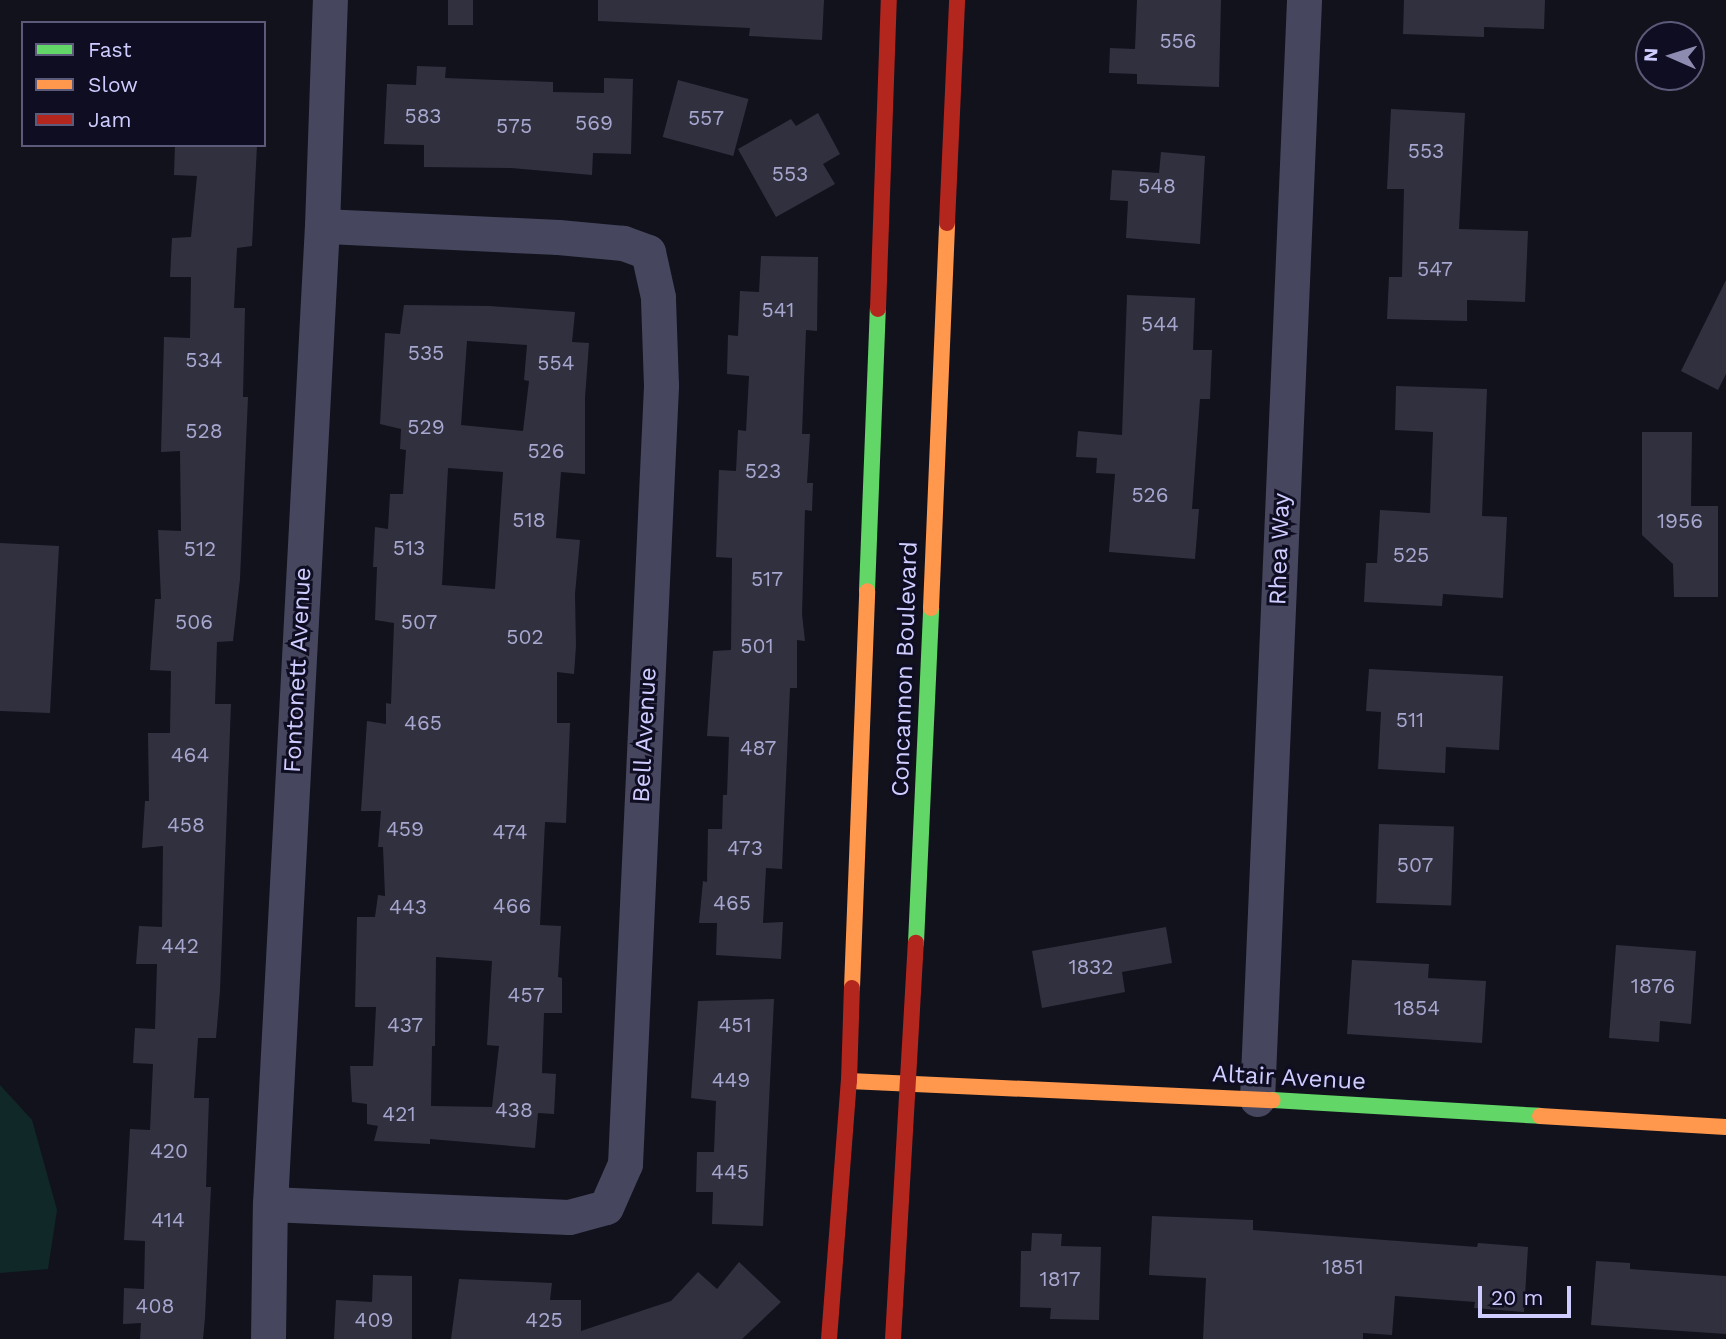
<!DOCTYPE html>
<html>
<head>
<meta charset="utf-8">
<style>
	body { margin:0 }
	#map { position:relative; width:1726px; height:1339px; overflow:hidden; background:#12121d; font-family:"Work Sans",sans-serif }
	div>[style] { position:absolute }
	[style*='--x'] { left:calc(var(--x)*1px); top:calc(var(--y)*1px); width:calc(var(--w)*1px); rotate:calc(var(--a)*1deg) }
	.green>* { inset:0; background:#102827 }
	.building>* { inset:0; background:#30303f; transform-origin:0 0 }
	.street>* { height:35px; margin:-17.5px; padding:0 17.5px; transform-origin:17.5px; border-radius:17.5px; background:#46475e }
	.fast>* { height:16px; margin:-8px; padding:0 8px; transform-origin:8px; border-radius:8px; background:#63d668 }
	.slow>* { height:16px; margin:-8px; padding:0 8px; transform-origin:8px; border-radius:8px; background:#ff974d }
	.jam>* { height:16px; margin:-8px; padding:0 8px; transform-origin:8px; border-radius:8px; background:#b3261e }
	span { translate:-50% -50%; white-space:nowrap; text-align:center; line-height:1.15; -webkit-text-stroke:6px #0f0d21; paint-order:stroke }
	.number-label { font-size:21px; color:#a7a6cf }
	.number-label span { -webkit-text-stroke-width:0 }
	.street-label { font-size:24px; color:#cfcdff }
	.legend { position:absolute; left:21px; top:21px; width:245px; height:126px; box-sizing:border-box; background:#0f0d21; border:2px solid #5c5a7a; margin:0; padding:9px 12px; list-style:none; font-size:21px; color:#cfcdff }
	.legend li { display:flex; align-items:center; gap:14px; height:35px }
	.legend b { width:35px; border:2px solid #5c5a7a }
	.north { position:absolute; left:1635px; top:21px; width:70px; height:70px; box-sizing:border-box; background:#0f0d21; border:2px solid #5c5a7a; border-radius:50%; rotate:273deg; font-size:19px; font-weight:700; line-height:28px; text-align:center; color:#cfcdff }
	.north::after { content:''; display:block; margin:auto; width:24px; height:32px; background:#8d8cb0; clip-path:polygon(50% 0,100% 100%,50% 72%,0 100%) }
	.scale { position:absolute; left:1478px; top:1286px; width:93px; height:32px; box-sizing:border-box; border:4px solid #cfcdff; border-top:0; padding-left:9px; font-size:21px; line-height:24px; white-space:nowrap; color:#cfcdff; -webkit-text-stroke:5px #0f0d21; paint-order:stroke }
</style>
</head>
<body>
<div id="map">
	<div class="green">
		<i style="clip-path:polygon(0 1085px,32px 1120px,57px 1210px,48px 1269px,0 1273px)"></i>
	</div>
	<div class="building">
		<i style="left:448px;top:0;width:25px;height:25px"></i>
		<i style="clip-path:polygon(598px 0,824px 0,822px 40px,749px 36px,750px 28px,598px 21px)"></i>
		<i style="clip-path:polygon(1137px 0,1221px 0,1219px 87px,1137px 84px,1137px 74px,1109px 73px,1110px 48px,1135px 49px)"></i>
		<i style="clip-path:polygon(1404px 0,1545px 0,1544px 29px,1484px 27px,1484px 37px,1403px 34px)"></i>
		<i style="clip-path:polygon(417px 66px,446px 67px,445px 78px,553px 82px,553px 92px,604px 93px,604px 78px,633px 79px,631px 154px,593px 153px,592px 175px,511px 168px,424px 167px,424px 145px,384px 144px,387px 84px,416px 85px)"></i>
		<i style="left:678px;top:80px;width:73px;height:59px;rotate:15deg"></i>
		<i style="clip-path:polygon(1391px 109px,1465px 113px,1459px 229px,1528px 231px,1525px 302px,1467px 300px,1467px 321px,1387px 319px,1389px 277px,1402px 277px,1404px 189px,1387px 189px)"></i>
		<i style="clip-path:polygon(818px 113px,840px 154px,823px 164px,835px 184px,776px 217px,738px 149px,791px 119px,796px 126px)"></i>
		<i style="clip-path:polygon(175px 145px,257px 145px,252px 246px,237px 248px,234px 308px,245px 308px,243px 397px,248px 397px,240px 579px,233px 641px,217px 642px,215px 704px,231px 704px,220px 991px,216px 1038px,198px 1038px,194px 1098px,209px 1098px,206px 1187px,211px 1187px,205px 1318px,203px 1339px,140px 1339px,141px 1323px,123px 1324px,124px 1288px,144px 1289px,145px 1241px,124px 1240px,130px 1129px,150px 1130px,153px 1064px,133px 1063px,135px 1028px,155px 1029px,157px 964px,136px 964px,139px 926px,162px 927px,163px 846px,142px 848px,145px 801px,149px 801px,148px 733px,170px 733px,171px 671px,150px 670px,155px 599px,161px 599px,158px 530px,181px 531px,180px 451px,161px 452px,164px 337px,190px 338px,191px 277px,170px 277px,172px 238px,191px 237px,197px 176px,174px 175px)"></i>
		<i style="clip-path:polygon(1161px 152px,1205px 156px,1200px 244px,1126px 238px,1128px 201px,1110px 200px,1112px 170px,1159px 173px)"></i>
		<i style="clip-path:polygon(761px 256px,818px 257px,817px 331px,806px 330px,802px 434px,810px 434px,807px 483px,813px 483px,812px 511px,805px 510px,802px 614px,805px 641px,797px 640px,797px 688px,790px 688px,782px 869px,766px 868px,763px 923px,783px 922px,781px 959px,716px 955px,717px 923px,699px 923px,703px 881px,707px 882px,708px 829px,722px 829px,723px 795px,727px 795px,729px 737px,707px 736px,713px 651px,731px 650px,732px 558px,716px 557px,719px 470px,736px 471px,738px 430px,746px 431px,749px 376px,727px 374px,728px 335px,738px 336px,740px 291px,759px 292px)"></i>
		<i style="clip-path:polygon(1726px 280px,1726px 374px,1718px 390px,1681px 371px)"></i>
		<i style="clip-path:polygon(1127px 295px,1195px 298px,1193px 350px,1212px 350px,1210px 399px,1200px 399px,1192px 509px,1199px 509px,1195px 559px,1109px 552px,1115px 474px,1096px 473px,1097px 458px,1076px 457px,1078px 431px,1122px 435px)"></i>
		<i style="clip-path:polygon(evenodd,404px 305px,489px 306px,575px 312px,572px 342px,589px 343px,585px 398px,585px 474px,561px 472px,556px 538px,580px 540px,575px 594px,576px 646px,574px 674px,557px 672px,557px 723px,570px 723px,566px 823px,545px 822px,540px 925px,561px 926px,558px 977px,562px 978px,562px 1013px,544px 1013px,542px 1073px,556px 1074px,554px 1114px,538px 1113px,535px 1148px,430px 1139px,430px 1144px,374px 1141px,378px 1126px,367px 1124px,367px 1104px,352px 1102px,350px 1066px,373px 1066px,376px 1007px,355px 1007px,357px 917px,375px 917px,378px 895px,385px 896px,383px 847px,378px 847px,381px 811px,361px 811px,367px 721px,386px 724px,386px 703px,391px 704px,394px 623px,375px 620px,377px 567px,373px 567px,375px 527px,388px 529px,390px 494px,403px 494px,406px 450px,400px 449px,401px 429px,380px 424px,385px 333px,400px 334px,404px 305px,467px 341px,527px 345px,524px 380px,529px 381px,523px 431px,461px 425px,467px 341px,404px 305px,448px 468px,503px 472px,495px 589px,442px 585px,448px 468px,404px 305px,436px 957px,492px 961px,487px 1045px,499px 1046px,492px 1107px,431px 1106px,432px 1046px,435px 1046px,436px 957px)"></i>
		<i style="clip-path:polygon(1396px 386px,1487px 389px,1482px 516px,1507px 517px,1503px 598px,1443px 594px,1442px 606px,1364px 602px,1366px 563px,1377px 563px,1380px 510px,1430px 513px,1433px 432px,1395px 430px)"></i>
		<i style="clip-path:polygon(1642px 432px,1692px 432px,1691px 506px,1718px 506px,1718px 597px,1674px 597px,1673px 564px,1642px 535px)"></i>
		<i style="clip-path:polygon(0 543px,59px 546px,50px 713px,0 711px)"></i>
		<i style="clip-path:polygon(1369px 669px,1503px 676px,1499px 750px,1446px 747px,1445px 773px,1378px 769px,1381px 712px,1366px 711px)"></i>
		<i style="left:1379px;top:824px;width:75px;height:79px;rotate:2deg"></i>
		<i style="clip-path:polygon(1166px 927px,1172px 963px,1122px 972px,1125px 992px,1042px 1008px,1032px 951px)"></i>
		<i style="clip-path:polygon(1616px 945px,1696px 951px,1691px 1024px,1660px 1021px,1659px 1042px,1609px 1038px)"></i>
		<i style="clip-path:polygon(1352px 960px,1429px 964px,1428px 978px,1486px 981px,1482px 1043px,1347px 1034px)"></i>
		<i style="clip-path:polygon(774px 999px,763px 1226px,712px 1224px,713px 1192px,696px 1192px,697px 1152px,714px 1152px,716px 1101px,691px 1098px,698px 1001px)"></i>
		<i style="clip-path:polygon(1152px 1216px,1253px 1220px,1253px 1230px,1477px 1247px,1478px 1243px,1528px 1247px,1524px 1312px,1474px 1308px,1475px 1302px,1395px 1296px,1392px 1335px,1363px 1333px,1363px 1339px,1203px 1339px,1206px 1278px,1149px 1275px)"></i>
		<i style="clip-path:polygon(1032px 1233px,1062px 1234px,1061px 1246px,1101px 1247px,1099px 1320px,1050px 1319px,1051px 1308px,1020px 1307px,1021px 1251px,1031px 1251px)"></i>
		<i style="clip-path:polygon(1596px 1261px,1630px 1263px,1630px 1269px,1726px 1276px,1726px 1334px,1591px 1325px)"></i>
		<i style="clip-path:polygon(739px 1262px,781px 1302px,742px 1339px,451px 1339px,459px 1279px,552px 1283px,550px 1300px,581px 1300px,581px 1331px,671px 1301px,698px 1272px,717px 1289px)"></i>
		<i style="clip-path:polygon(373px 1275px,412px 1276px,412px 1339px,334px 1339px,336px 1300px,372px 1302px)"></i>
	</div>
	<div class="street">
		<i style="--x:1257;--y:1099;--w:1100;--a:-87.55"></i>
		<i style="--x:270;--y:1204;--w:299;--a:2.5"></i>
		<i style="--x:569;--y:1217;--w:38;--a:-15"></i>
		<i style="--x:606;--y:1207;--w:47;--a:-66.2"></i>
		<i style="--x:625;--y:1164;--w:780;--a:-87.35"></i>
		<i style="--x:661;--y:385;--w:88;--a:-92"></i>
		<i style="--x:658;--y:297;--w:46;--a:-102.5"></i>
		<i style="--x:648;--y:252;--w:27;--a:-160"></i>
		<i style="--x:623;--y:243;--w:65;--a:-174.7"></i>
		<i style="--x:558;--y:237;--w:236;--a:-177.3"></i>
		<i style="--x:268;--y:1339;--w:135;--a:-89.2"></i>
		<i style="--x:270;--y:1204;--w:979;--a:-86.96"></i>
		<i style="--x:322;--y:226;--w:226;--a:-88"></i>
	</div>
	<div class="fast">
		<i style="--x:867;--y:591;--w:282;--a:-87.8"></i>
		<i style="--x:916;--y:943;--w:335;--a:-87.4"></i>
		<i style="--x:1273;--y:1100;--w:267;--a:3.4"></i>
	</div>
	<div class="slow">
		<i style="--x:931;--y:608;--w:385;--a:-87.6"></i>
		<i style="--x:852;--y:988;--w:397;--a:-87.8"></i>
		<i style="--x:849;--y:1081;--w:424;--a:2.6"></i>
		<i style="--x:1540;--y:1116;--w:186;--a:3.4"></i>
	</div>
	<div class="jam">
		<i style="--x:947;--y:223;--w:223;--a:-87.4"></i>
		<i style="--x:878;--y:309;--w:309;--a:-88"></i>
		<i style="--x:829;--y:1339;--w:259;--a:-85.6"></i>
		<i style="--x:849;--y:1081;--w:93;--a:-88.2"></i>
		<i style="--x:893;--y:1339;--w:397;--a:-86.7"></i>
	</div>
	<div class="number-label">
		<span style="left:1178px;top:41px">556</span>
		<span style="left:423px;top:116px">583</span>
		<span style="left:706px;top:118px">557</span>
		<span style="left:594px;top:123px">569</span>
		<span style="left:514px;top:126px">575</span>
		<span style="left:1426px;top:151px">553</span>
		<span style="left:790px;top:174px">553</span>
		<span style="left:1157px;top:186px">548</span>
		<span style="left:1435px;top:269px">547</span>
		<span style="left:778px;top:310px">541</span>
		<span style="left:1160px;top:324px">544</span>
		<span style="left:426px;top:353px">535</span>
		<span style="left:204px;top:360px">534</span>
		<span style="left:556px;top:363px">554</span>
		<span style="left:426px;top:427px">529</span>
		<span style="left:204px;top:431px">528</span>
		<span style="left:546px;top:451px">526</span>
		<span style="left:763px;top:471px">523</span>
		<span style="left:1150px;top:495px">526</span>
		<span style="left:529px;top:520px">518</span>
		<span style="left:1680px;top:521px">1956</span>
		<span style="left:409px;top:548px">513</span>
		<span style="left:200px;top:549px">512</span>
		<span style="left:1411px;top:555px">525</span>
		<span style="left:767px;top:579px">517</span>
		<span style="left:194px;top:622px">506</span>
		<span style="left:419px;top:622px">507</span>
		<span style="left:525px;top:637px">502</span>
		<span style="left:757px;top:646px">501</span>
		<span style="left:1410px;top:720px">511</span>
		<span style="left:423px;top:723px">465</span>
		<span style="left:758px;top:748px">487</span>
		<span style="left:190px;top:755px">464</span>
		<span style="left:186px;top:825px">458</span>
		<span style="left:405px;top:829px">459</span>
		<span style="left:510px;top:832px">474</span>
		<span style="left:745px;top:848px">473</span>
		<span style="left:1415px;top:865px">507</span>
		<span style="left:732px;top:903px">465</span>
		<span style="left:512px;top:906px">466</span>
		<span style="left:408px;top:907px">443</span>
		<span style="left:180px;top:946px">442</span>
		<span style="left:1091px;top:967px">1832</span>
		<span style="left:1653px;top:986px">1876</span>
		<span style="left:526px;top:995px">457</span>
		<span style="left:1417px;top:1008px">1854</span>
		<span style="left:405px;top:1025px">437</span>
		<span style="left:735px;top:1025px">451</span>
		<span style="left:731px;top:1080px">449</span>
		<span style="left:514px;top:1110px">438</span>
		<span style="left:399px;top:1114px">421</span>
		<span style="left:169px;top:1151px">420</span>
		<span style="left:730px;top:1172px">445</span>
		<span style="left:168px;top:1220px">414</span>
		<span style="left:1343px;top:1267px">1851</span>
		<span style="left:1060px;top:1279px">1817</span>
		<span style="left:155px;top:1306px">408</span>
		<span style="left:374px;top:1320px">409</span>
		<span style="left:544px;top:1320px">425</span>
	</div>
	<div class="street-label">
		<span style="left:1280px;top:549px;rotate:-88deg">Rhea Way</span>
		<span style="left:905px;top:669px;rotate:-88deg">Concannon Boulevard</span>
		<span style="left:298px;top:670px;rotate:-87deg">Fontonett Avenue</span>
		<span style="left:645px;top:735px;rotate:-87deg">Bell Avenue</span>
		<span style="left:1289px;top:1078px;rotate:3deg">Altair Avenue</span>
	</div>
	<ul class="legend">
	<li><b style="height:9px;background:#63d668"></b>Fast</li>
	<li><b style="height:9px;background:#ff974d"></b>Slow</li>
	<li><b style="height:9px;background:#b3261e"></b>Jam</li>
	</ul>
	<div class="north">N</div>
	<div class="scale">20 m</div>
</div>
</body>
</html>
